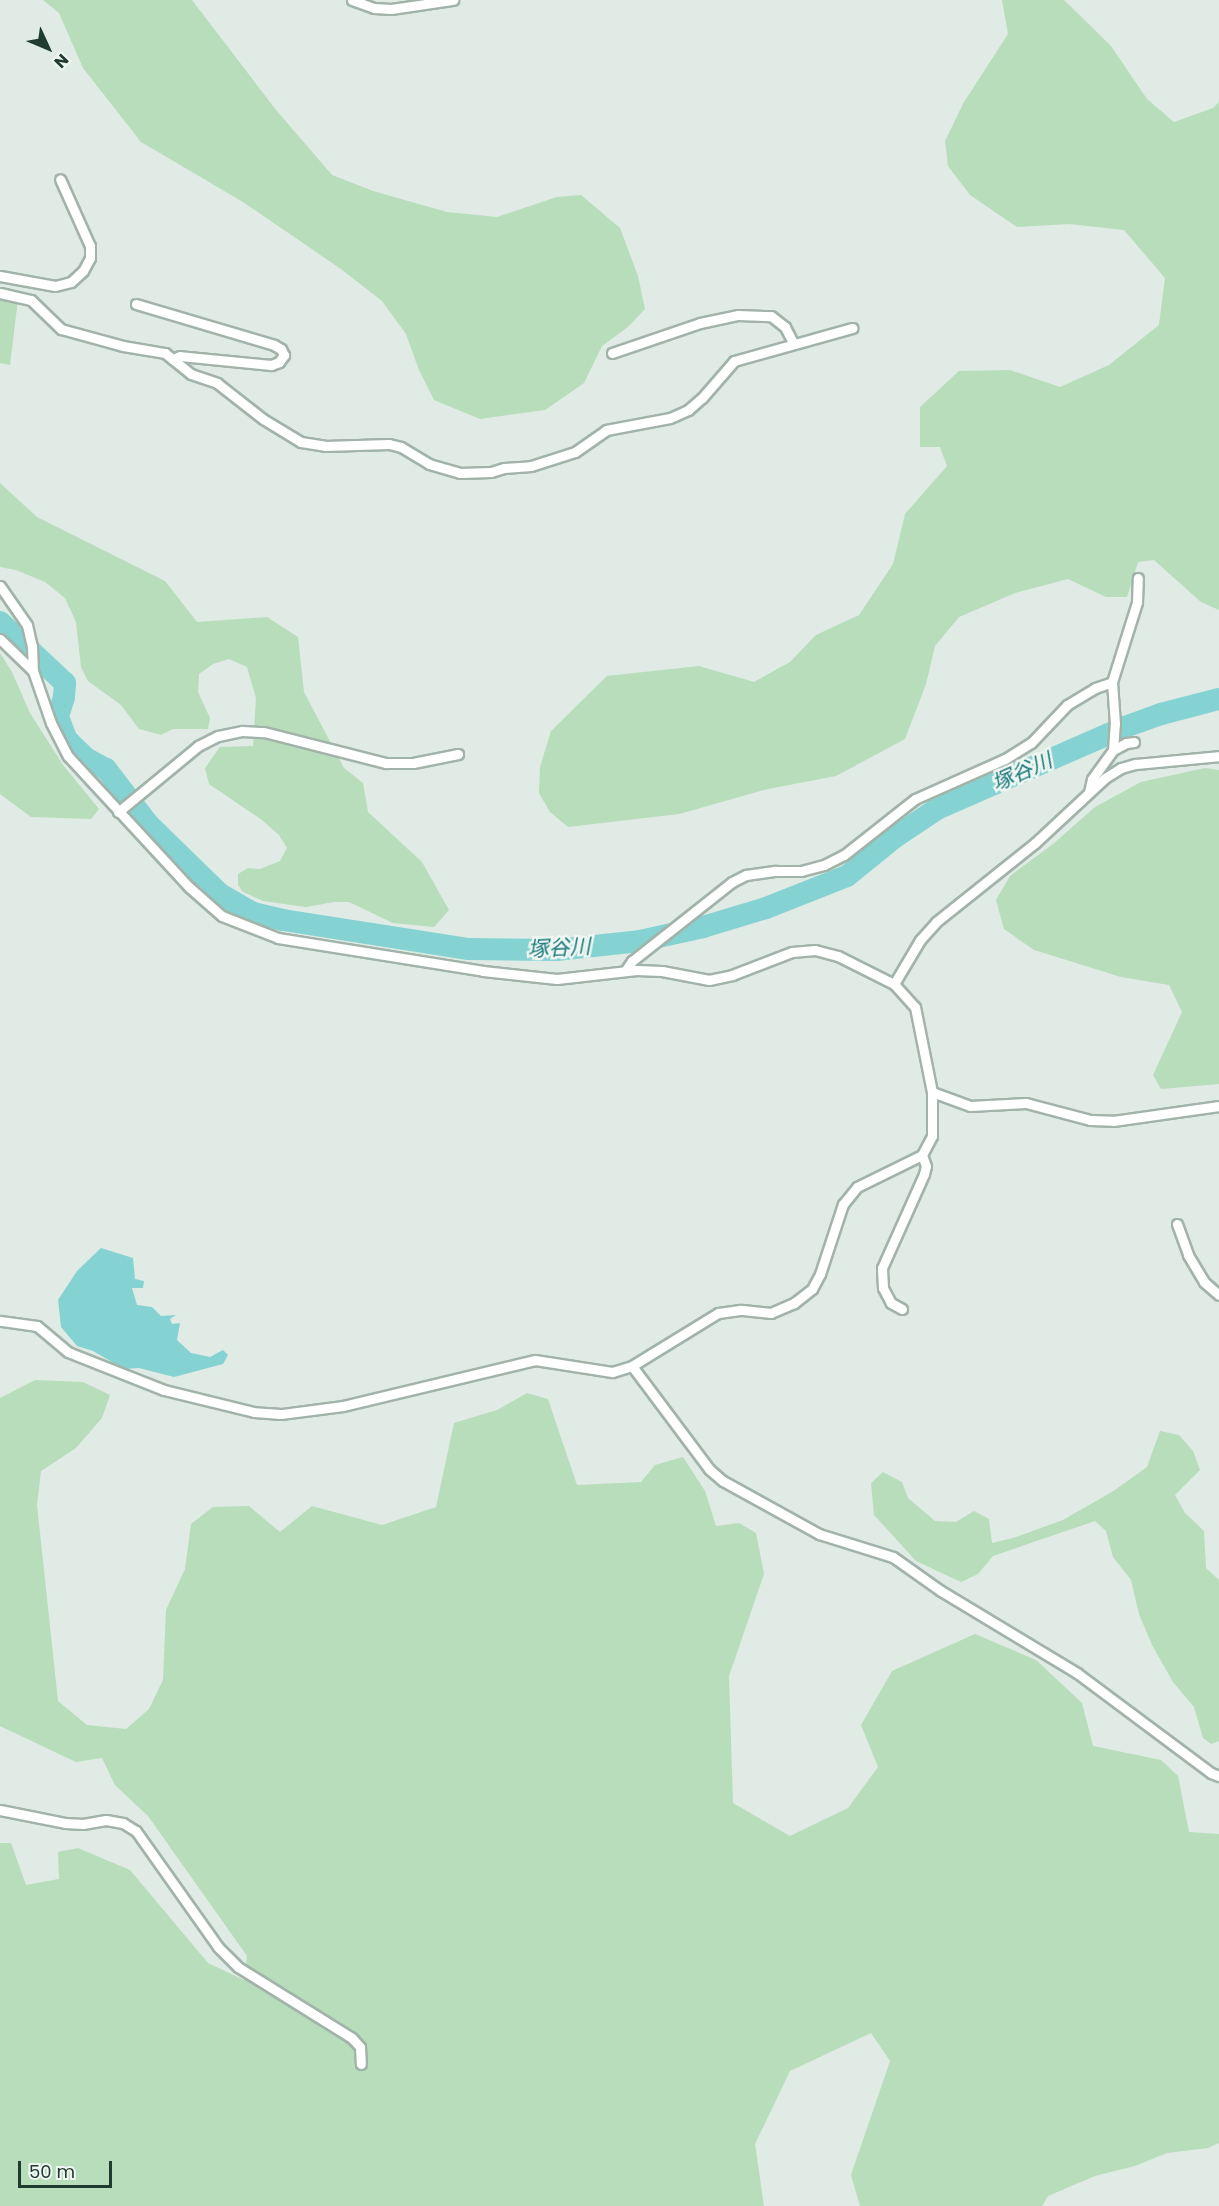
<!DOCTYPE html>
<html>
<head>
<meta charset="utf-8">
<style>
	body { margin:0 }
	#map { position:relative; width:1219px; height:2206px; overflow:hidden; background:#dfebe4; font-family:Poppins,"Noto Sans JP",sans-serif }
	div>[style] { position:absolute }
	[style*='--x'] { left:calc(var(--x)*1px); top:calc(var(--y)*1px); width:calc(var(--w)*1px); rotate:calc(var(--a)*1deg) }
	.green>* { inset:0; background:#b7ddbb }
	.water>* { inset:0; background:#85d2d2 }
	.river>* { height:22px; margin:-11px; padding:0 11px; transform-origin:11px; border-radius:11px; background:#85d2d2 }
	.roads { filter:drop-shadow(2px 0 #a2b3aa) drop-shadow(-2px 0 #a2b3aa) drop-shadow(0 2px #a2b3aa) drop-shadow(0 -2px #a2b3aa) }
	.minor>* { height:9px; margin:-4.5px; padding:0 4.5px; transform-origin:4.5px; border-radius:4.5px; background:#fff }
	span { translate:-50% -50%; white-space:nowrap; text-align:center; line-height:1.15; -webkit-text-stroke:5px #f0f7f2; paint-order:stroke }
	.water-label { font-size:21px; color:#187779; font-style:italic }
	.north { position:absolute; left:18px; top:18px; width:60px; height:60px; -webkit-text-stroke:4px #f0f7f2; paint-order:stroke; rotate:134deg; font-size:16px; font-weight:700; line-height:24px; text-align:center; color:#203b30 }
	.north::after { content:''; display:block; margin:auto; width:21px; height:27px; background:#203b30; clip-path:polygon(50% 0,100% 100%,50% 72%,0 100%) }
	.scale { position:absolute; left:18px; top:2161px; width:94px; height:27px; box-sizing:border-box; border:3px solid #203b30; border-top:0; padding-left:8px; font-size:18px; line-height:21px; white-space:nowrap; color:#203b30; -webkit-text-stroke:4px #f0f7f2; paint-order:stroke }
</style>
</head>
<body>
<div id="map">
	<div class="green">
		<i style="clip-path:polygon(43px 0,192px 0,276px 110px,332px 175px,373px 191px,447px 212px,497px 217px,557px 197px,581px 195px,620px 228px,638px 276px,645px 309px,629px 326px,602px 346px,584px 383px,545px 410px,480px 419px,434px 400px,419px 370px,406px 334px,382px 301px,341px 269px,243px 202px,141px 142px,83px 68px,59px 13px)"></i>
		<i style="clip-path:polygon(1002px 0,1064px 0,1111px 46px,1147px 99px,1174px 122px,1213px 108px,1219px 102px,1219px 610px,1201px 602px,1154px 560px,1138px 562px,1127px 597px,1106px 597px,1068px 579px,1015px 593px,959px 617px,935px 646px,926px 684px,905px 739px,836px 776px,768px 789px,679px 814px,568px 827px,550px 812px,539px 793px,540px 767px,551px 731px,607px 676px,699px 666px,754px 682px,790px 662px,816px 635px,859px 615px,893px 564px,905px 514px,947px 466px,940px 447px,920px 447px,920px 407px,959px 371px,1010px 370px,1060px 387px,1109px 365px,1159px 325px,1165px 278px,1124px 230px,1069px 224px,1017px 227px,970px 195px,948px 166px,945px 141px,964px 102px,1008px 34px)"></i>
		<i style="clip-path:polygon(0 296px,18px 299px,10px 365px,0 363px)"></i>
		<i style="clip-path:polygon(0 483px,37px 517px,165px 581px,197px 622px,267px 617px,298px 637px,304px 692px,344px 768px,363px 783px,368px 812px,422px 862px,449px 910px,434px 927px,393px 923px,349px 902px,334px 902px,306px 907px,263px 901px,243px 892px,238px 885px,238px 874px,248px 868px,260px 869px,280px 861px,287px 848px,279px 835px,262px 820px,209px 784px,205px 768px,220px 747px,253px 746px,256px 698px,247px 667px,229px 659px,213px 664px,199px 674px,198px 692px,210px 718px,208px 729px,173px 729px,161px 735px,139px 729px,121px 705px,88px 681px,81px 667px,76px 622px,65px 598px,45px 582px,16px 570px,0 567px)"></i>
		<i style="clip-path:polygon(0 653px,12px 672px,30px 713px,63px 765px,99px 809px,91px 819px,31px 817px,0 794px)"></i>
		<i style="clip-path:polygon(1205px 768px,1219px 770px,1219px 1084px,1161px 1089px,1153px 1075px,1182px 1012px,1169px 985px,1121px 977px,1034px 950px,1004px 929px,996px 900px,1010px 876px,1053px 844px,1095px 807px,1141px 782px)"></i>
		<i style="clip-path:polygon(35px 1380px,83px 1382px,110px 1395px,102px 1418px,76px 1448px,41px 1471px,37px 1505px,58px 1701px,87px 1725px,126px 1729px,149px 1709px,163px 1680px,166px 1610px,185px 1569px,191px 1524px,213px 1507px,249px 1506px,280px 1532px,312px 1506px,382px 1525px,436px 1507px,454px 1423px,497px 1410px,527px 1393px,548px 1399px,577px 1485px,641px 1482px,655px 1465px,683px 1457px,705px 1491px,716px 1526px,739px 1523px,756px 1533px,764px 1574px,729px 1676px,733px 1803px,790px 1836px,848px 1808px,878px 1767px,861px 1725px,892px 1671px,975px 1634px,1036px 1660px,1082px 1703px,1093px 1746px,1161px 1760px,1178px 1776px,1189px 1832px,1219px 1834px,1219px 2143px,1208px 2148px,1167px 2153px,1135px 2166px,1095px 2176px,1048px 2196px,1042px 2206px,860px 2206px,851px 2175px,890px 2061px,871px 2033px,790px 2071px,755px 2144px,764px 2206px,0 2206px,0 1843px,11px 1843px,26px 1885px,59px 1879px,58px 1852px,78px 1848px,130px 1870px,208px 1963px,244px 1980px,247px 1956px,148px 1816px,115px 1785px,102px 1758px,76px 1762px,0 1726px,0 1398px)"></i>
		<i style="clip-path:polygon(1160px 1431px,1179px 1435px,1193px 1451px,1200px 1470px,1175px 1495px,1185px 1513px,1204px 1531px,1206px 1568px,1219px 1580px,1219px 1741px,1211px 1744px,1203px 1738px,1194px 1707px,1173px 1682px,1152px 1645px,1139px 1614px,1131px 1580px,1113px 1557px,1106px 1531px,1095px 1521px,993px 1556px,978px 1574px,961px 1582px,916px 1561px,874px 1515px,871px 1483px,883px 1472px,902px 1482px,908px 1498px,935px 1521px,956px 1522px,974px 1511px,989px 1519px,992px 1543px,1013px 1538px,1063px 1520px,1115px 1490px,1147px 1467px)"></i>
	</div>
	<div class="water">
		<i style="clip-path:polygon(101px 1248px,133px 1258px,135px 1279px,144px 1281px,143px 1288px,132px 1288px,137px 1305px,152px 1307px,161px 1316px,176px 1315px,170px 1319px,172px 1324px,180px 1323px,177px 1340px,191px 1353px,210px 1357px,223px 1350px,228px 1355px,223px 1364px,174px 1377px,139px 1368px,124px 1369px,93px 1351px,77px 1346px,61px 1327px,58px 1300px,77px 1271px)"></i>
	</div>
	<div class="river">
		<i style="--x:0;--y:622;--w:89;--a:43.2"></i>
		<i style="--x:65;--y:683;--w:14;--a:94"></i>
		<i style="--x:64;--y:697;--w:21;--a:107"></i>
		<i style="--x:58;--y:717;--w:25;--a:69"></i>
		<i style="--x:67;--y:740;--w:28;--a:44"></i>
		<i style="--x:87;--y:759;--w:21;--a:28"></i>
		<i style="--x:106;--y:769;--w:71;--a:52.5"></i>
		<i style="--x:149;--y:825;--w:99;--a:44.2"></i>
		<i style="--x:220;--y:894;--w:38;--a:30"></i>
		<i style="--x:253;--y:913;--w:31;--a:13"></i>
		<i style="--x:283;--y:920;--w:188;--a:8.9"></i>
		<i style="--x:469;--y:949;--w:87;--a:0.7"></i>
		<i style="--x:556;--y:950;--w:84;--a:-6.1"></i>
		<i style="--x:640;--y:941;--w:65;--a:-12.5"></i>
		<i style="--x:703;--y:927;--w:66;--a:-16.8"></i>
		<i style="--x:766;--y:908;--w:87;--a:-21.6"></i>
		<i style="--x:847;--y:876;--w:62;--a:-39.1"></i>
		<i style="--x:895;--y:837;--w:50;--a:-33.7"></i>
		<i style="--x:937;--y:809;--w:202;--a:-23.6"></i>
		<i style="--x:1122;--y:728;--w:41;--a:-19.7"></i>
		<i style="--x:1161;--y:714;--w:60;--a:-14.5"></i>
	</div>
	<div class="roads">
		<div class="minor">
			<i style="--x:352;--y:0;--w:23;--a:20"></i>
			<i style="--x:374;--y:8;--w:17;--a:3"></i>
			<i style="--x:391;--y:9;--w:63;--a:-8.3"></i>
			<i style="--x:0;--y:276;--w:56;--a:10.3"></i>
			<i style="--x:55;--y:286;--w:16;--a:-14"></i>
			<i style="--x:71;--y:282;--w:16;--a:-43"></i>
			<i style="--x:83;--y:271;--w:15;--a:-62"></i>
			<i style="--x:90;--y:258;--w:12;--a:-90"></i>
			<i style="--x:90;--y:246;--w:73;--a:-114.1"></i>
			<i style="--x:0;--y:293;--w:32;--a:13"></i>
			<i style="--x:31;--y:300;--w:42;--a:44"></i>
			<i style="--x:61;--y:329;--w:64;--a:15.3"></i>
			<i style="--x:123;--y:346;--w:43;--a:9.5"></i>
			<i style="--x:165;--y:353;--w:33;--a:39"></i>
			<i style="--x:191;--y:374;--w:28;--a:19"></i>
			<i style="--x:217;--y:383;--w:58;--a:38"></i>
			<i style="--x:263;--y:419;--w:44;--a:31.2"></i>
			<i style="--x:301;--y:442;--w:24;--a:9"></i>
			<i style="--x:325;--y:446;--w:64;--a:-1.8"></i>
			<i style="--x:389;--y:444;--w:12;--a:14"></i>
			<i style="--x:401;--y:447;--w:33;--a:31"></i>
			<i style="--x:429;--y:464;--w:32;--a:16"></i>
			<i style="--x:460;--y:473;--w:31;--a:-2"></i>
			<i style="--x:491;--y:472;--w:14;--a:-17"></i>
			<i style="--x:504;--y:468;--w:27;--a:-4"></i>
			<i style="--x:531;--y:466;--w:46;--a:-17.7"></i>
			<i style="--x:575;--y:452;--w:38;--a:-35"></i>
			<i style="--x:606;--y:430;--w:65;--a:-10.6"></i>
			<i style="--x:670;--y:418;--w:20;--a:-24"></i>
			<i style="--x:688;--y:410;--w:18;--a:-41"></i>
			<i style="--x:702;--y:398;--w:49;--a:-49.1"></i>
			<i style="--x:734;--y:361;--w:123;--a:-15.6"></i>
			<i style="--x:136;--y:304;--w:144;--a:16.5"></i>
			<i style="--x:274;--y:345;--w:8;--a:30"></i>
			<i style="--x:281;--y:349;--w:7;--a:63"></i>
			<i style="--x:284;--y:355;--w:9;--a:126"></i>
			<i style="--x:279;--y:362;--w:9;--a:159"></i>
			<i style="--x:271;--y:365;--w:91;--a:-174.4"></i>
			<i style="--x:180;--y:356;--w:8;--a:157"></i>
			<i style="--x:612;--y:353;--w:93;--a:-18.8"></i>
			<i style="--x:700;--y:323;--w:39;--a:-12"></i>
			<i style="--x:738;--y:315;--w:33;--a:2"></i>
			<i style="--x:771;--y:316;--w:18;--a:38"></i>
			<i style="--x:785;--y:327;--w:18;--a:63"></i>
			<i style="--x:0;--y:586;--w:47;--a:55.3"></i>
			<i style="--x:27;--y:625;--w:22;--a:77"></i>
			<i style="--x:32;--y:646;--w:25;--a:88"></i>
			<i style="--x:33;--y:671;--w:55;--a:70.9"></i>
			<i style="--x:51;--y:723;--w:37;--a:63"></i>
			<i style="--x:68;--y:756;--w:178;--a:47.3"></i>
			<i style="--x:189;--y:887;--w:44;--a:41.3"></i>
			<i style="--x:222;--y:916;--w:60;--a:21.4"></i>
			<i style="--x:278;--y:938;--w:208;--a:9.1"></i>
			<i style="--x:483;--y:971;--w:74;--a:6.2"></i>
			<i style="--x:557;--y:979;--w:80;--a:-6.5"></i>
			<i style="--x:636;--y:970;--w:26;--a:2"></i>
			<i style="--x:662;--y:971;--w:48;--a:10.8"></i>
			<i style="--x:709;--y:980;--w:24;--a:-12"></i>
			<i style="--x:732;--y:975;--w:64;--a:-21"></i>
			<i style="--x:792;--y:952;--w:23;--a:-5"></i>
			<i style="--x:815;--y:950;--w:24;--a:15"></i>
			<i style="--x:838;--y:956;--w:63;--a:26.6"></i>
			<i style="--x:894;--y:984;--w:31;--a:48"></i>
			<i style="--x:915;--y:1007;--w:87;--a:78.7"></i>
			<i style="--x:932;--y:1092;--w:44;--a:90"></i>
			<i style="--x:932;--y:1136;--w:21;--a:118"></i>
			<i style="--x:922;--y:1155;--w:72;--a:153.8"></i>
			<i style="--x:857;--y:1187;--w:22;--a:129"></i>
			<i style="--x:843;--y:1204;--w:74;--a:108.2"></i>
			<i style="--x:820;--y:1274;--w:17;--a:118"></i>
			<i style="--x:812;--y:1289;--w:23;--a:142"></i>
			<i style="--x:794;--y:1303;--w:25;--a:157"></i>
			<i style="--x:771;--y:1313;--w:31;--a:-174"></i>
			<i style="--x:740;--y:1310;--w:22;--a:172"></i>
			<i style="--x:718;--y:1313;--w:101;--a:148.4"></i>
			<i style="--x:632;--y:1366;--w:21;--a:163"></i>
			<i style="--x:612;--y:1372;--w:78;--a:-171.1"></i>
			<i style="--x:535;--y:1360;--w:197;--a:166.5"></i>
			<i style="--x:343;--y:1406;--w:63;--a:172.6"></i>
			<i style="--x:281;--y:1414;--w:27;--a:-176"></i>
			<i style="--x:254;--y:1412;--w:93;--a:-166.3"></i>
			<i style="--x:164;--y:1390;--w:103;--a:-158.4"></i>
			<i style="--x:68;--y:1352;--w:40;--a:-140"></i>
			<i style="--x:37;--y:1326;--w:37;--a:-172"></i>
			<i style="--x:0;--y:639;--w:46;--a:44.1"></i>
			<i style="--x:1113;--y:750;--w:15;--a:-28"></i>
			<i style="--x:1126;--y:743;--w:8;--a:-7"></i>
			<i style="--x:1089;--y:792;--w:13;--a:-77"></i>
			<i style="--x:1092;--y:779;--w:36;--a:-54"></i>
			<i style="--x:1113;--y:750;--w:26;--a:-86"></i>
			<i style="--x:1115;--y:724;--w:42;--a:-94.1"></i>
			<i style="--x:118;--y:812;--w:104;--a:-39.5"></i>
			<i style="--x:198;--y:746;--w:22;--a:-27"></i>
			<i style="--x:218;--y:736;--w:25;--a:-12"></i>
			<i style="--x:242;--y:731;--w:22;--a:3"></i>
			<i style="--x:264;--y:732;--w:126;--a:14.3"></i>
			<i style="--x:386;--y:763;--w:27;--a:0"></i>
			<i style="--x:413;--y:763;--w:46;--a:-11.3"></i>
			<i style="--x:625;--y:971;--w:12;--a:-55"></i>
			<i style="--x:632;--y:961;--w:127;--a:-38.3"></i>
			<i style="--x:732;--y:882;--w:16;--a:-27"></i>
			<i style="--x:746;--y:875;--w:30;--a:-8"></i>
			<i style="--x:776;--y:871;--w:25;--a:0"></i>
			<i style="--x:801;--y:871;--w:24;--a:-15"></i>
			<i style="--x:824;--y:865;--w:22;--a:-27"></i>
			<i style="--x:844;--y:855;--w:90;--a:-38.3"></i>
			<i style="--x:915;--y:799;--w:98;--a:-24"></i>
			<i style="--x:1005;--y:759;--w:31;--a:-32"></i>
			<i style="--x:1031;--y:743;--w:52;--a:-46.5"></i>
			<i style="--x:1067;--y:705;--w:33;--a:-31"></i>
			<i style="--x:1095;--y:688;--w:18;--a:-19"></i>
			<i style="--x:1112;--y:682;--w:84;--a:-72.6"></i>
			<i style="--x:1137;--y:602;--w:24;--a:-88"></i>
			<i style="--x:894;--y:984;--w:51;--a:-59.4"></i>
			<i style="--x:920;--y:940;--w:24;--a:-48"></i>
			<i style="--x:936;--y:922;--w:127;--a:-38.6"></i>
			<i style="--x:1035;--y:843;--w:96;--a:-42.9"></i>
			<i style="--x:1105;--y:778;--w:19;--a:-32"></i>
			<i style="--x:1121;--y:768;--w:15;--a:-16"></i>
			<i style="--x:1135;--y:764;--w:84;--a:-5.4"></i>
			<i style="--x:932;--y:1092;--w:40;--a:20.2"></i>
			<i style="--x:970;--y:1106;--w:56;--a:-3.1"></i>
			<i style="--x:1026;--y:1103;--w:66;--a:14.9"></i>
			<i style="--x:1090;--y:1120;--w:23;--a:2"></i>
			<i style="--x:1113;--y:1121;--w:107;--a:-8.1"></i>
			<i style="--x:1177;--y:1224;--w:33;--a:70"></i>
			<i style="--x:1188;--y:1255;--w:31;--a:59"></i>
			<i style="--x:1204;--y:1282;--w:20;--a:41"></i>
			<i style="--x:902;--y:1309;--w:13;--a:-151"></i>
			<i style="--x:891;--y:1303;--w:17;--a:-118"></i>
			<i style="--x:883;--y:1288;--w:20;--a:-93"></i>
			<i style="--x:882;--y:1268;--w:103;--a:-65.9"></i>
			<i style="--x:924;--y:1174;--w:8;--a:-76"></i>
			<i style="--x:926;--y:1166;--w:12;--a:-110"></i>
			<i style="--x:632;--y:1366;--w:129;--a:53.2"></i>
			<i style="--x:709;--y:1469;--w:18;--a:41"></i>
			<i style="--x:723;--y:1481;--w:110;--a:28.9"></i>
			<i style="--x:819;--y:1534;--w:77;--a:17.3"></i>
			<i style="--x:893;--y:1557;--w:59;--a:35.3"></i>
			<i style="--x:941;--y:1591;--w:159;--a:31.1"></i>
			<i style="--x:1077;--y:1673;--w:167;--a:36.7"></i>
			<i style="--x:1211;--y:1773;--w:9;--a:21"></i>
			<i style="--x:0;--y:1810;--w:66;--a:11.3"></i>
			<i style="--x:65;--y:1823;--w:18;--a:3"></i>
			<i style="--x:83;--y:1824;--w:23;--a:-10"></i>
			<i style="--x:106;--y:1820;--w:17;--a:10"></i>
			<i style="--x:123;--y:1823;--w:15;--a:32"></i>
			<i style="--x:136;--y:1831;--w:142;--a:54.7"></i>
			<i style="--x:218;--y:1947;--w:28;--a:45"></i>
			<i style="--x:238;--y:1967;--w:134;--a:31.9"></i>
			<i style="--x:352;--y:2038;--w:12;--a:48"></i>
			<i style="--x:360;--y:2047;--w:17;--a:87"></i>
		</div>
	</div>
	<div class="water-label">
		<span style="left:1022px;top:772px;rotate:-24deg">塚谷川</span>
		<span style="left:559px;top:948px;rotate:-3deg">塚谷川</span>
	</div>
	<div class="north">N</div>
	<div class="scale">50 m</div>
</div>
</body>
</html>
